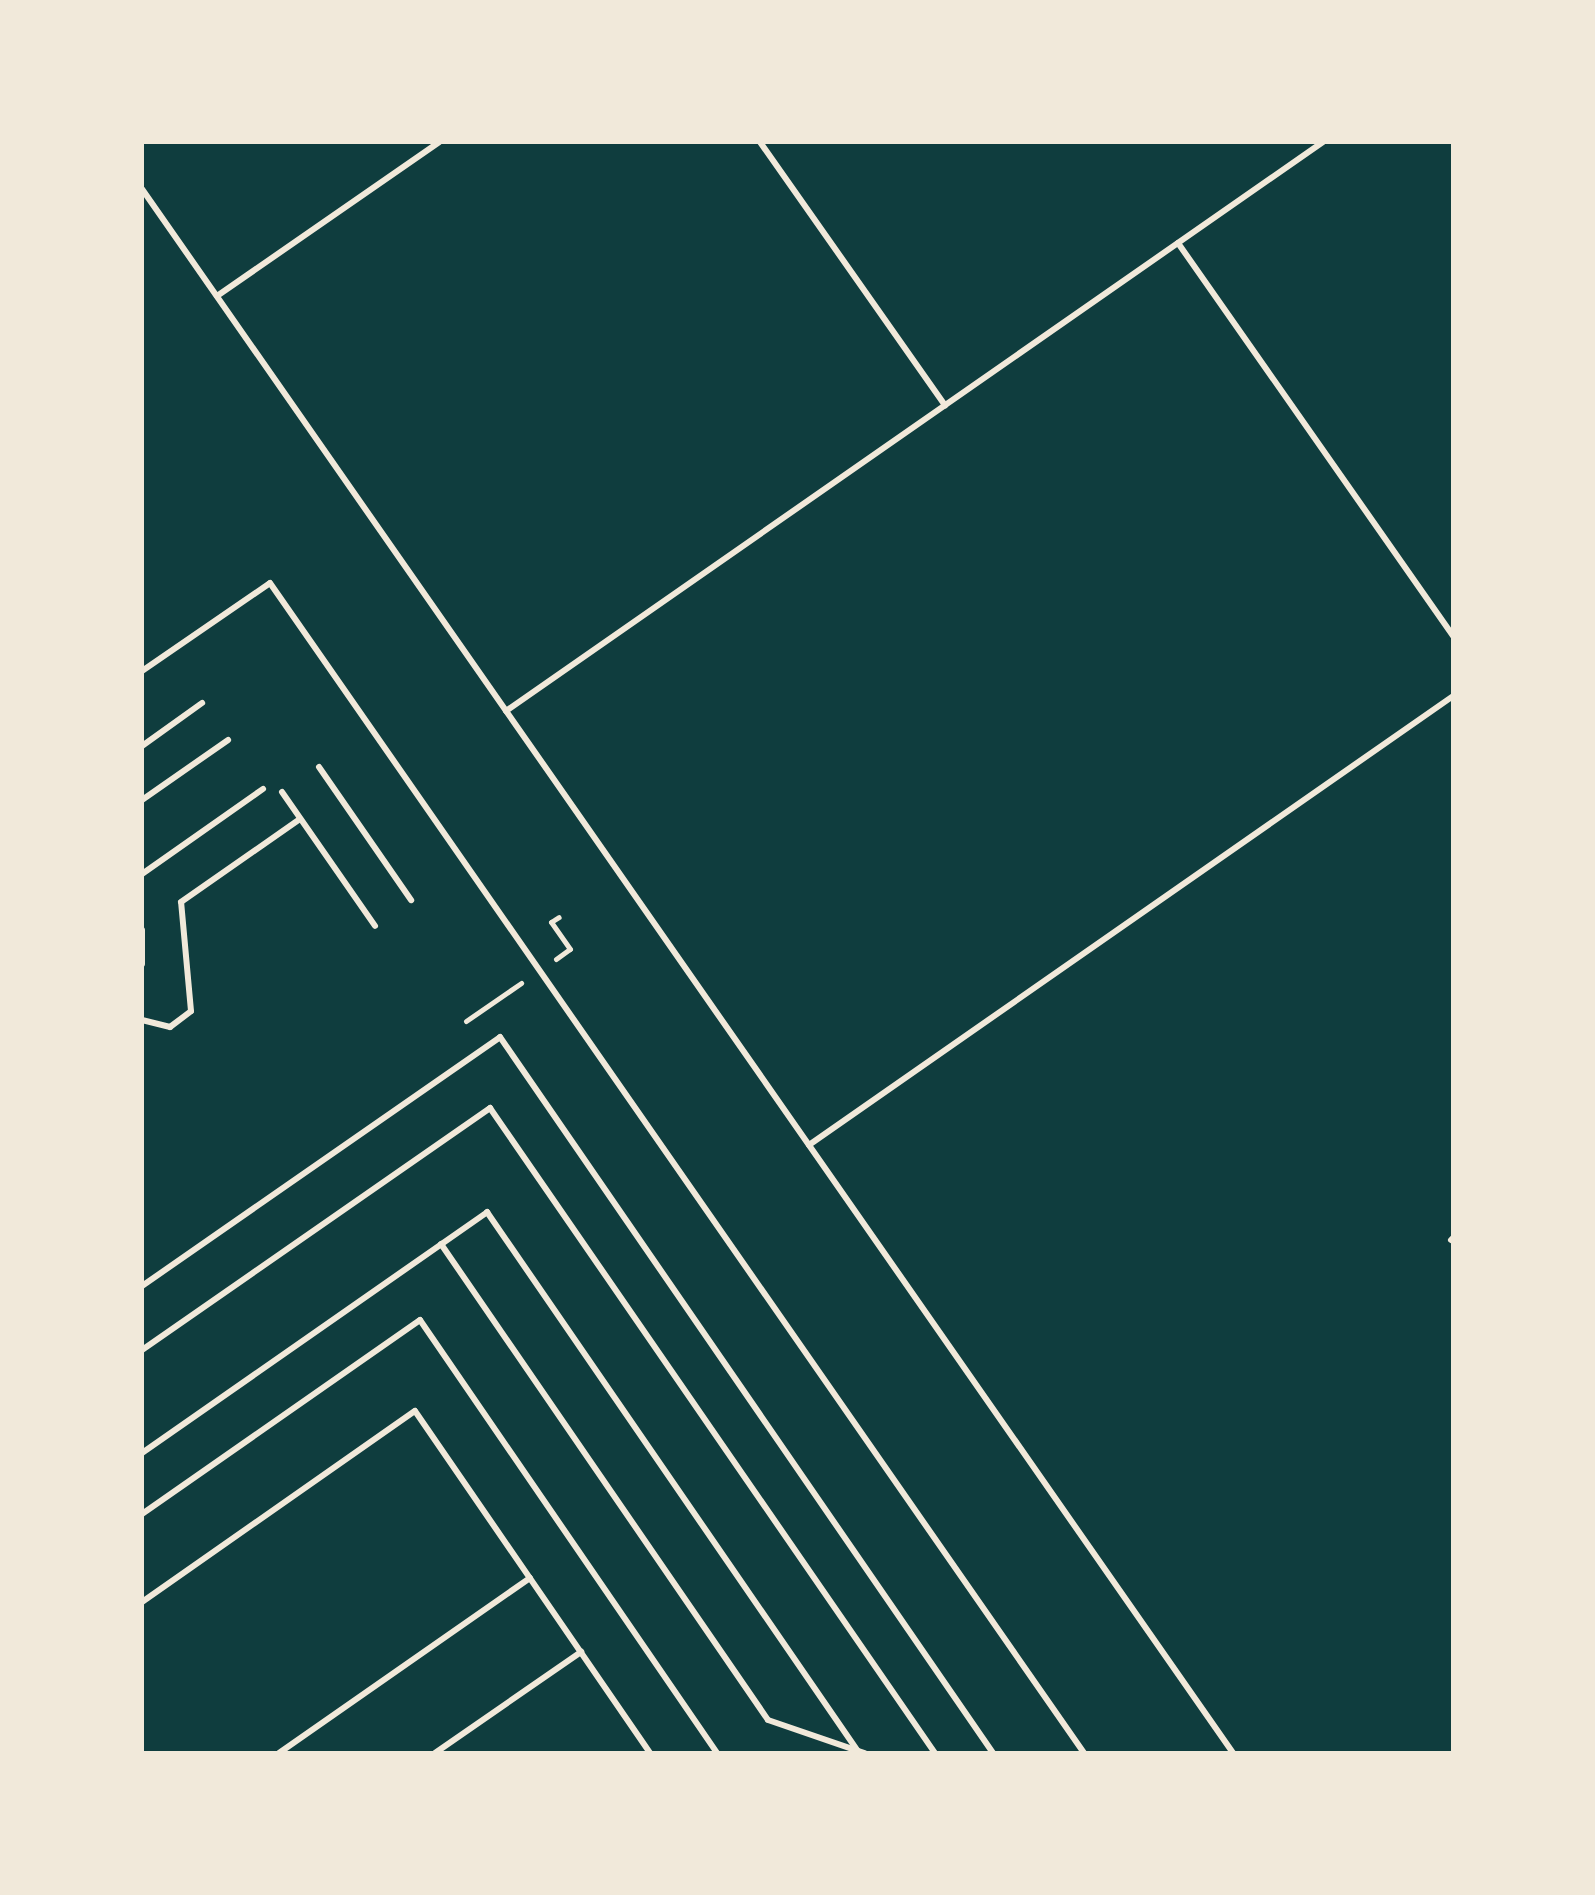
<!DOCTYPE html>
<html>
<head>
<meta charset="utf-8">
<style>
	body { margin:0 }
	#map { position:relative; width:1595px; height:1895px; overflow:hidden; background:#0f3d3e; font-family:Literata,serif }
	div>[style] { position:absolute }
	[style*='--x'] { left:calc(var(--x)*1px); top:calc(var(--y)*1px); width:calc(var(--w)*1px); rotate:calc(var(--a)*1deg) }
	.path>* { height:5px; margin:-2.5px; padding:0 2.5px; transform-origin:2.5px; border-radius:2.5px; background:#f1e9da }
	.service>* { height:6px; margin:-3px; padding:0 3px; transform-origin:3px; border-radius:3px; background:#f1e9da }
	span { translate:-50% -50%; white-space:nowrap; text-align:center; line-height:1.15; -webkit-text-stroke:6px #f1e9da; paint-order:stroke }
	.frame { position:absolute; inset:0; border:144px solid #f1e9da; pointer-events:none }
</style>
</head>
<body>
<div id="map">
	<div class="path">
		<i style="--x:556;--y:959;--w:17;--a:-36"></i>
		<i style="--x:570;--y:949;--w:33;--a:-125"></i>
		<i style="--x:551;--y:922;--w:9;--a:-32"></i>
		<i style="--x:466;--y:1021;--w:67;--a:-34.6"></i>
	</div>
	<div class="service">
		<i style="--x:760;--y:142;--w:322;--a:54.9"></i>
		<i style="--x:142;--y:189;--w:1907;--a:55.1"></i>
		<i style="--x:1178;--y:243;--w:480;--a:55"></i>
		<i style="--x:217;--y:296;--w:270;--a:-34.7"></i>
		<i style="--x:142;--y:671;--w:155;--a:-34.5"></i>
		<i style="--x:270;--y:583;--w:1425;--a:55.17"></i>
		<i style="--x:506;--y:711;--w:996;--a:-34.86"></i>
		<i style="--x:142;--y:746;--w:74;--a:-35.6"></i>
		<i style="--x:319;--y:767;--w:162;--a:55.3"></i>
		<i style="--x:282;--y:792;--w:163;--a:55.2"></i>
		<i style="--x:142;--y:800;--w:105;--a:-34.9"></i>
		<i style="--x:142;--y:874;--w:148;--a:-35.1"></i>
		<i style="--x:142;--y:930;--w:34;--a:90"></i>
		<i style="--x:142;--y:1020;--w:29;--a:14"></i>
		<i style="--x:170;--y:1027;--w:26;--a:-37"></i>
		<i style="--x:191;--y:1011;--w:109;--a:-95.2"></i>
		<i style="--x:181;--y:902;--w:145;--a:-34.9"></i>
		<i style="--x:809;--y:1145;--w:785;--a:-34.88"></i>
		<i style="--x:1451;--y:1240;--w:3;--a:-45"></i>
		<i style="--x:441;--y:1244;--w:577;--a:55.51"></i>
		<i style="--x:768;--y:1720;--w:102;--a:19"></i>
		<i style="--x:142;--y:1286;--w:436;--a:-34.8"></i>
		<i style="--x:500;--y:1037;--w:869;--a:55.45"></i>
		<i style="--x:142;--y:1350;--w:424;--a:-34.8"></i>
		<i style="--x:490;--y:1108;--w:784;--a:55.4"></i>
		<i style="--x:142;--y:1453;--w:421;--a:-34.9"></i>
		<i style="--x:487;--y:1212;--w:653;--a:55.48"></i>
		<i style="--x:142;--y:1514;--w:339;--a:-34.9"></i>
		<i style="--x:420;--y:1320;--w:525;--a:55.55"></i>
		<i style="--x:142;--y:1602;--w:333;--a:-35"></i>
		<i style="--x:415;--y:1411;--w:415;--a:55.5"></i>
		<i style="--x:279;--y:1753;--w:306;--a:-34.9"></i>
		<i style="--x:435;--y:1753;--w:178;--a:-34.7"></i>
	</div>
	<div class="frame"></div>
</div>
</body>
</html>
